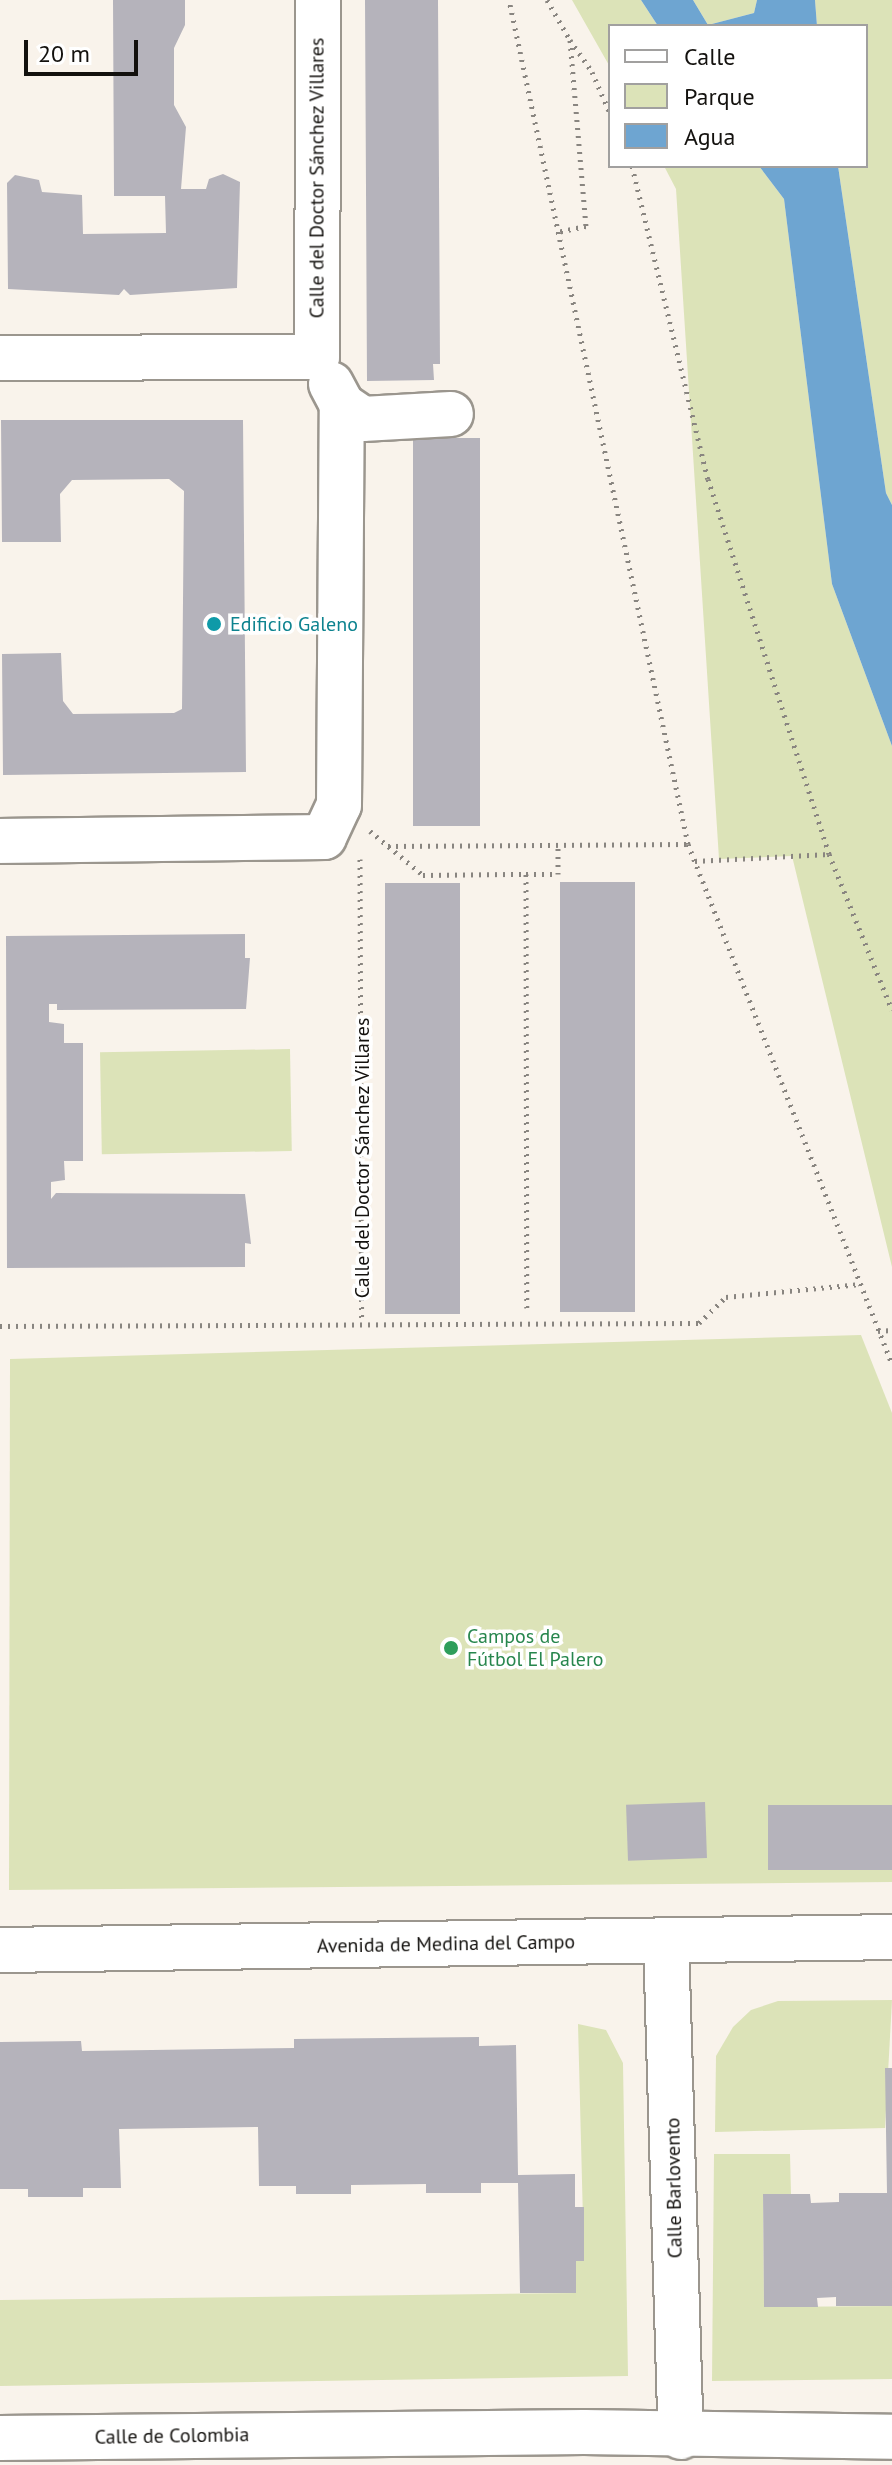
<!DOCTYPE html>
<html>
<head>
<meta charset="utf-8">
<style>
	body { margin:0 }
	#map { position:relative; width:892px; height:2465px; overflow:hidden; background:#f9f3eb; font-family:"PT Sans",sans-serif }
	div>[style] { position:absolute }
	[style*='--x'] { left:calc(var(--x)*1px); top:calc(var(--y)*1px); width:calc(var(--w)*1px); rotate:calc(var(--a)*1deg) }
	.green>* { inset:0; background:#dce3b8; transform-origin:0 0 }
	.water>* { inset:0; background:#6ea5d1 }
	.building>* { inset:0; background:#b5b3bb; transform-origin:0 0 }
	.path>* { height:5px; margin-top:-2.5px; transform-origin:0; background:repeating-linear-gradient(90deg,#898580 0 2px,transparent 0 8px) }
	.roads { filter:drop-shadow(2px 0 #9b968e) drop-shadow(-2px 0 #9b968e) drop-shadow(0 2px #9b968e) drop-shadow(0 -2px #9b968e) }
	.minor>* { height:44px; margin:-22px; padding:0 22px; transform-origin:22px; border-radius:22px; background:#fff }
	.major>* { height:44px; margin:-22px; padding:0 22px; transform-origin:22px; border-radius:22px; background:#fff }
	.dots>* { width:22px; height:22px; translate:-50% -50%; box-sizing:border-box; border:4px solid #fff; border-radius:50% }
	span { translate:-50% -50%; white-space:nowrap; text-align:center; line-height:1.15; -webkit-text-stroke:7px #fff; paint-order:stroke }
	.street-label { font-size:20px; color:#13110e }
	.culture-label { font-size:20px; color:#0d838f }
	.left { translate:0 -50%; text-align:left }
	.leisure-label { font-size:20px; color:#27864d }
	.legend { position:absolute; left:608px; top:24px; width:260px; height:144px; box-sizing:border-box; background:#fff; border:2px solid #a1a09f; margin:0; padding:10px 14px; list-style:none; font-size:24px; color:#13110e }
	.legend li { display:flex; align-items:center; gap:16px; height:40px }
	.legend b { width:40px; border:2px solid #a1a09f }
	.scale { position:absolute; left:24px; top:40px; width:114px; height:36px; box-sizing:border-box; border:4px solid #13110e; border-top:0; padding-left:10px; font-size:24px; line-height:28px; white-space:nowrap; color:#13110e; -webkit-text-stroke:6px #fff; paint-order:stroke }
</style>
</head>
<body>
<div id="map">
	<div class="green">
		<i style="clip-path:polygon(572px 0,641px 0,658px 26px,610px 26px,610px 67px)"></i>
		<i style="clip-path:polygon(693px 0,757px 0,754px 13px,708px 25px)"></i>
		<i style="clip-path:polygon(815px 0,892px 0,892px 505px,886px 493px,838px 166px,866px 166px,866px 26px,817px 26px)"></i>
		<i style="clip-path:polygon(664px 166px,759px 166px,784px 199px,832px 584px,892px 746px,892px 1267px,792px 856px,719px 859px,676px 189px)"></i>
		<i style="left:290px;top:1049px;width:102px;height:190px;rotate:89deg"></i>
		<i style="clip-path:polygon(861px 1335px,892px 1413px,892px 1882px,9px 1890px,10px 1359px)"></i>
		<i style="clip-path:polygon(892px 2000px,885px 2128px,715px 2132px,716px 2056px,733px 2027px,751px 2010px,778px 2001px)"></i>
		<i style="clip-path:polygon(578px 2024px,606px 2030px,623px 2063px,628px 2376px,0 2386px,0 2300px,576px 2293px,576px 2261px,584px 2260px)"></i>
		<i style="clip-path:polygon(714px 2154px,790px 2154px,791px 2194px,763px 2195px,764px 2307px,892px 2306px,892px 2379px,712px 2381px)"></i>
	</div>
	<div class="water">
		<i style="clip-path:polygon(641px 0,693px 0,708px 25px,754px 13px,757px 0,815px 0,817px 26px,658px 26px)"></i>
		<i style="clip-path:polygon(759px 166px,838px 166px,886px 493px,892px 505px,892px 746px,832px 584px,784px 199px)"></i>
	</div>
	<div class="building">
		<i style="clip-path:polygon(113px 0,185px 0,185px 25px,174px 48px,174px 105px,186px 127px,181px 189px,206px 189px,209px 179px,223px 174px,240px 182px,237px 288px,130px 295px,124px 289px,119px 295px,8px 289px,7px 183px,15px 175px,39px 180px,42px 192px,82px 195px,83px 234px,166px 233px,165px 196px,114px 196px)"></i>
		<i style="clip-path:polygon(365px 0,438px 0,440px 364px,433px 364px,434px 380px,367px 381px)"></i>
		<i style="clip-path:polygon(1px 420px,243px 420px,246px 772px,3px 775px,2px 654px,61px 653px,63px 701px,73px 714px,174px 713px,182px 709px,184px 491px,169px 479px,72px 480px,60px 494px,61px 542px,2px 542px)"></i>
		<i style="left:413px;top:438px;width:67px;height:388px"></i>
		<i style="left:635px;top:882px;width:430px;height:75px;rotate:90deg"></i>
		<i style="left:385px;top:883px;width:75px;height:431px"></i>
		<i style="clip-path:polygon(245px 934px,245px 958px,250px 958px,246px 1009px,57px 1010px,57px 1004px,49px 1004px,49px 1022px,64px 1024px,64px 1043px,83px 1043px,83px 1161px,64px 1161px,65px 1180px,51px 1182px,51px 1199px,56px 1193px,245px 1194px,251px 1244px,245px 1243px,245px 1267px,7px 1268px,6px 936px)"></i>
		<i style="left:705px;top:1802px;width:56px;height:79px;rotate:88deg"></i>
		<i style="left:768px;top:1805px;width:124px;height:65px"></i>
		<i style="clip-path:polygon(479px 2037px,479px 2046px,516px 2045px,518px 2175px,575px 2174px,575px 2207px,584px 2207px,584px 2261px,576px 2261px,576px 2293px,520px 2293px,518px 2183px,481px 2183px,481px 2193px,426px 2193px,426px 2184px,351px 2185px,351px 2194px,296px 2194px,296px 2186px,259px 2186px,258px 2127px,119px 2129px,121px 2188px,83px 2188px,83px 2197px,28px 2197px,28px 2189px,0 2189px,0 2042px,81px 2041px,82px 2051px,294px 2048px,294px 2039px)"></i>
		<i style="clip-path:polygon(885px 2068px,892px 2068px,892px 2306px,836px 2306px,836px 2297px,817px 2298px,818px 2307px,764px 2307px,763px 2194px,810px 2194px,811px 2203px,839px 2202px,839px 2193px,887px 2193px)"></i>
	</div>
	<div class="path">
		<i style="--x:547;--y:0;--w:46;--a:60.1"></i>
		<i style="--x:570;--y:40;--w:187;--a:85.1"></i>
		<i style="--x:586;--y:226;--w:29;--a:168"></i>
		<i style="--x:570;--y:40;--w:39;--a:55"></i>
		<i style="--x:592;--y:72;--w:45;--a:66.3"></i>
		<i style="--x:632;--y:166;--w:322;--a:76.4"></i>
		<i style="--x:708;--y:479;--w:394;--a:72.1"></i>
		<i style="--x:829;--y:854;--w:168;--a:68"></i>
		<i style="--x:370;--y:831;--w:69;--a:39.7"></i>
		<i style="--x:423;--y:875;--w:103;--a:-0.6"></i>
		<i style="--x:526;--y:874;--w:434;--a:89.9"></i>
		<i style="--x:688;--y:844;--w:559;--a:68.58"></i>
		<i style="--x:388;--y:846;--w:300;--a:-0.4"></i>
		<i style="--x:688;--y:844;--w:863;--a:-101.97"></i>
		<i style="--x:360;--y:859;--w:463;--a:89.8"></i>
		<i style="--x:695;--y:861;--w:134;--a:-3"></i>
		<i style="--x:526;--y:874;--w:32;--a:0"></i>
		<i style="--x:558;--y:874;--w:30;--a:-90"></i>
		<i style="--x:0;--y:1326;--w:699;--a:-0.25"></i>
		<i style="--x:699;--y:1323;--w:37;--a:-44"></i>
		<i style="--x:726;--y:1297;--w:135;--a:-5.5"></i>
		<i style="--x:878;--y:1331;--w:14;--a:-4"></i>
	</div>
	<div class="roads">
		<div class="minor">
			<i style="--x:0;--y:358;--w:317;--a:-0.2"></i>
			<i style="--x:317;--y:357;--w:357;--a:-89.8"></i>
			<i style="--x:331;--y:384;--w:24;--a:62"></i>
			<i style="--x:342;--y:405;--w:25;--a:34"></i>
			<i style="--x:363;--y:419;--w:88;--a:-3.3"></i>
			<i style="--x:0;--y:841;--w:324;--a:-0.7"></i>
			<i style="--x:324;--y:837;--w:35;--a:-65"></i>
			<i style="--x:339;--y:805;--w:400;--a:-89.6"></i>
			<i style="--x:666;--y:1940;--w:497;--a:88.3"></i>
			<i style="--x:0;--y:2438;--w:584;--a:-0.59"></i>
			<i style="--x:584;--y:2432;--w:308;--a:0.9"></i>
		</div>
		<div class="major">
			<i style="--x:0;--y:1950;--w:892;--a:-0.83"></i>
		</div>
	</div>
	<div class="dots">
		<i style="left:214px;top:624px;background:#0f9aa8"></i>
		<i style="left:451px;top:1648px;background:#2e9e5b"></i>
	</div>
	<div class="street-label">
		<span style="left:317px;top:178px;rotate:-90deg">Calle del Doctor Sánchez Villares</span>
		<span style="left:362px;top:1158px;rotate:-90deg">Calle del Doctor Sánchez Villares</span>
		<span style="left:446px;top:1944px;rotate:-1deg">Avenida de Medina del Campo</span>
		<span style="left:674px;top:2188px;rotate:-91deg">Calle Barlovento</span>
		<span style="left:172px;top:2436px;rotate:-1deg">Calle de Colombia</span>
	</div>
	<div class="culture-label">
		<span class="left" style="left:230px;top:624px">Edificio Galeno</span>
	</div>
	<div class="leisure-label">
		<span class="left" style="left:467px;top:1648px">Campos de<br>Fútbol El Palero</span>
	</div>
	<ul class="legend">
	<li><b style="height:10px;background:#fff"></b>Calle</li>
	<li><b style="height:22px;background:#dce3b8"></b>Parque</li>
	<li><b style="height:22px;background:#6ea5d1"></b>Agua</li>
	</ul>
	<div class="scale">20 m</div>
</div>
</body>
</html>
